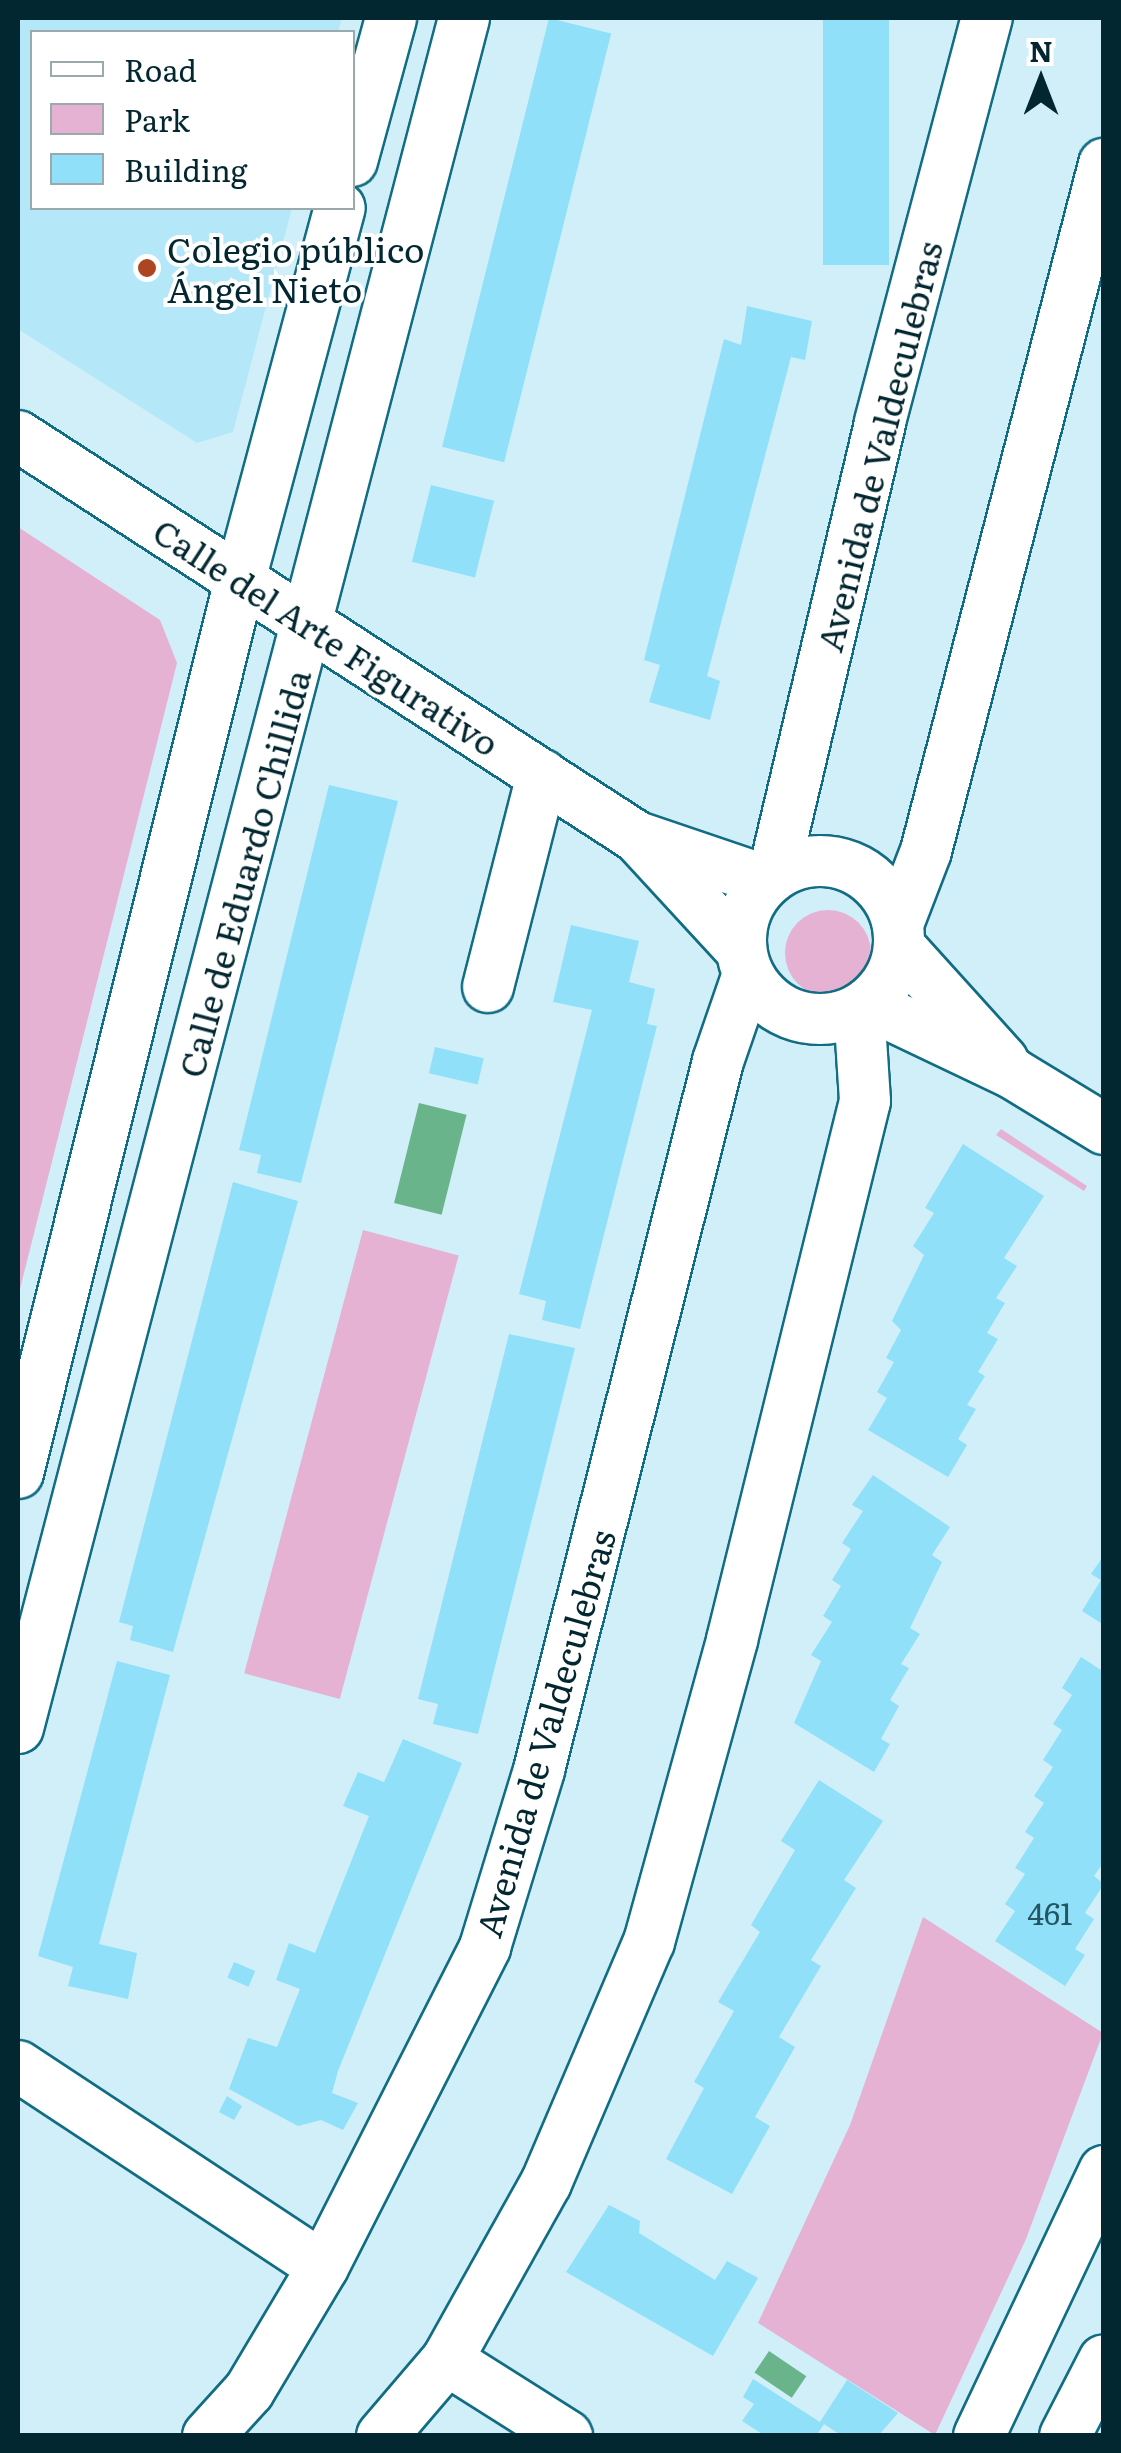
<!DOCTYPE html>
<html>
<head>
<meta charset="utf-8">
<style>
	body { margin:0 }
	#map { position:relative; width:1121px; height:2453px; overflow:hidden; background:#d1eff9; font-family:Literata,serif }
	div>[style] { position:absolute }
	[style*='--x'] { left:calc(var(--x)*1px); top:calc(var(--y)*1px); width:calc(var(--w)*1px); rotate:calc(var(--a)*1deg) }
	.built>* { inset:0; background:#b4e8f8 }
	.green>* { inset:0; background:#e5b2d4; transform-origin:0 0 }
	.round { border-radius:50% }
	.water>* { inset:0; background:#6ab48c; transform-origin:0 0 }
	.building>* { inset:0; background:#90e0f9; transform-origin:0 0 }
	.roads { filter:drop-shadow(2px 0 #116d83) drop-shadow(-2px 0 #116d83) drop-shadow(0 2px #116d83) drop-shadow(0 -2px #116d83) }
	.minor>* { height:50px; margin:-25px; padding:0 25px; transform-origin:25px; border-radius:25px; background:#fff }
	.minor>.ring { margin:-25px; padding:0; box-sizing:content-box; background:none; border:50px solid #fff; border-radius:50% }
	.dots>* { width:28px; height:28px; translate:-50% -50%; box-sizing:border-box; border:5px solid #fff; border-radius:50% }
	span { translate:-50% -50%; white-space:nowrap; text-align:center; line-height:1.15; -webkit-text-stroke:8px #fff; paint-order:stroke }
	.number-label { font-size:30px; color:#265562 }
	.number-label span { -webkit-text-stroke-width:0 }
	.poi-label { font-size:35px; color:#032730 }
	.left { translate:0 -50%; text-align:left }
	.street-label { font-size:35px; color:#032730 }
	.frame { position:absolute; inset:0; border:20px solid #032730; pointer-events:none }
	.legend { position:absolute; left:30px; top:30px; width:325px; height:180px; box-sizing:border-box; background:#fff; border:2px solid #9aa9ac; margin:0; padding:12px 18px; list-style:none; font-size:30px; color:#032730 }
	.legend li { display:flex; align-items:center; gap:20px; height:50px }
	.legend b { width:50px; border:2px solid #9aa9ac }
	.north { position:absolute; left:991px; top:30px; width:100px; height:100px; -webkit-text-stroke:8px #fff; paint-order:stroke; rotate:0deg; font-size:28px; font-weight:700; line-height:40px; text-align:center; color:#032730 }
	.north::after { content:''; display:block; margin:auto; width:35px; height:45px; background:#032730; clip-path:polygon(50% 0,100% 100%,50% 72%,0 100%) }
</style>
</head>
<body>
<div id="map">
	<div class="built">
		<i style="clip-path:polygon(18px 18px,342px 18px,338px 32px,32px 32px,32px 208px,292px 208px,233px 432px,197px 443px,18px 329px)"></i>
	</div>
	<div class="green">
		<i style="clip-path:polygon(18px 527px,160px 620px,177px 663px,18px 1297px)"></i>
		<i class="round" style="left:785px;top:910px;width:86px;height:86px"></i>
		<i style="clip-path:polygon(1001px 1129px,1087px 1186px,1084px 1191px,996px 1135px)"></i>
		<i style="left:363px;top:1230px;width:99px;height:459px;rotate:15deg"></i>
		<i style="clip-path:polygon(923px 1917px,1103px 2033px,1026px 2239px,935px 2435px,758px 2323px,850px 2125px)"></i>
	</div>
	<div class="water">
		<i style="left:419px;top:1103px;width:49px;height:103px;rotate:14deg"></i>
		<i style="left:769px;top:2351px;width:45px;height:26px;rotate:34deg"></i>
	</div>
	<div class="building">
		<i style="left:549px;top:18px;width:64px;height:442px;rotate:14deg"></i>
		<i style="left:823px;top:18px;width:66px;height:247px"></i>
		<i style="clip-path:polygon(747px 306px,812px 321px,805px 360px,791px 357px,707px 676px,720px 681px,710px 720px,649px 702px,660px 665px,644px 660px,724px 339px,741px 345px)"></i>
		<i style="left:431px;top:485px;width:65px;height:79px;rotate:14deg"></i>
		<i style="clip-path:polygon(329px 785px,398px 801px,301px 1183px,257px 1173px,261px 1155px,239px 1150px)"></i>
		<i style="clip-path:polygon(571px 925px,639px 941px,629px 982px,655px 989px,647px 1024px,657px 1026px,580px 1329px,542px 1320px,546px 1301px,519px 1294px,592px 1010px,553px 1002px)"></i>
		<i style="left:435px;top:1047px;width:50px;height:27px;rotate:13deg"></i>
		<i style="clip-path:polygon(963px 1144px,1044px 1196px,1004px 1258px,1017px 1266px,996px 1298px,1005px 1303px,987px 1333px,998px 1339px,978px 1372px,985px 1376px,967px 1405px,976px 1409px,958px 1439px,967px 1445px,948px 1477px,868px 1430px,887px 1398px,877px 1392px,894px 1362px,886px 1358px,901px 1330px,892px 1321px,924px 1255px,913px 1246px,934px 1213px,925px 1208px)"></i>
		<i style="clip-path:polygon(233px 1182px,298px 1201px,173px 1652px,130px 1640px,133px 1626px,119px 1622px)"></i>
		<i style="clip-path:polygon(509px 1334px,575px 1348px,478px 1734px,433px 1724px,438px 1704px,418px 1699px)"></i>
		<i style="clip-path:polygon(873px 1475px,950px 1527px,932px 1555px,942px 1562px,910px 1628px,920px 1634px,901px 1664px,909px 1668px,890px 1700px,899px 1706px,881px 1739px,890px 1744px,874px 1772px,794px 1723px,821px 1661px,811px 1655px,832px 1622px,823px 1616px,841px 1586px,832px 1580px,851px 1549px,842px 1543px,863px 1511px,852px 1505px)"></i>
		<i style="clip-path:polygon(1104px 1555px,1104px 1625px,1082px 1611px,1101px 1580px,1091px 1574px)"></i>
		<i style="clip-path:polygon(1081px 1657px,1104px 1672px,1104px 1862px,1094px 1876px,1104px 1884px,1085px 1913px,1094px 1919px,1075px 1949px,1085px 1955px,1065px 1986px,995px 1941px,1015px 1911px,1005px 1904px,1025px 1874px,1015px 1868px,1034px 1838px,1025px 1832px,1044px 1803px,1034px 1796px,1053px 1767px,1043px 1760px,1062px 1730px,1053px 1724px,1072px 1695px,1062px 1688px)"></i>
		<i style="clip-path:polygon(117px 1661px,170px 1675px,99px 1944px,137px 1953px,128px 1999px,68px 1986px,73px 1967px,38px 1956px)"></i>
		<i style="clip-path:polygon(403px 1739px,462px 1763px,338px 2071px,332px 2093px,358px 2103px,343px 2130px,321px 2120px,298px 2126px,229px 2089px,248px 2038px,277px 2047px,300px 1989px,276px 1980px,289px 1943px,315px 1953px,369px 1816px,343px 1806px,358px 1772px,384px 1782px)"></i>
		<i style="clip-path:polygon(819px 1780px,883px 1821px,844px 1880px,856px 1888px,811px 1960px,821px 1966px,779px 2037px,795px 2047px,755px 2117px,770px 2126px,732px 2194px,666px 2159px,704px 2088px,694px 2082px,734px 2011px,718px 2002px,760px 1932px,751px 1925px,795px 1850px,781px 1841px)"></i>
		<i style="left:234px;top:1962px;width:23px;height:17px;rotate:23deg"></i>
		<i style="clip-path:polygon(227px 2096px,242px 2106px,234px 2120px,219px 2112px)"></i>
		<i style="clip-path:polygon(609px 2205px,640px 2221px,639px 2233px,715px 2280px,727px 2261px,758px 2278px,713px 2356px,566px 2272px)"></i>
		<i style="clip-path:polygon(753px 2379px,820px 2422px,847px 2380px,898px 2413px,878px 2436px,842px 2436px,824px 2424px,816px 2436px,765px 2436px,742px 2421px,754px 2404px,743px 2397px)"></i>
	</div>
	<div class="roads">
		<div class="minor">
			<i style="--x:352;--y:161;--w:148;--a:-74.7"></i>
			<i style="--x:18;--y:436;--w:738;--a:32.94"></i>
			<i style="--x:637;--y:837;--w:137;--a:18.7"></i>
			<i style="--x:640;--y:840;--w:149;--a:47.4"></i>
			<i class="ring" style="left:741px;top:861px;width:108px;height:108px"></i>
			<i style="--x:773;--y:876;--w:466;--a:-76.7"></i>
			<i style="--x:880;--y:422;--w:418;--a:-75.2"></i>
			<i style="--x:898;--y:924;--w:78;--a:-69"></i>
			<i style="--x:926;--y:851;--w:710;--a:-75.47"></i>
			<i style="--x:899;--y:946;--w:155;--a:47.9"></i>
			<i style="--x:488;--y:987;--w:219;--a:-75.7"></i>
			<i style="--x:867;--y:1004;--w:161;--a:25.4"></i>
			<i style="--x:1012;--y:1073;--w:108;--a:31.3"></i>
			<i style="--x:18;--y:1473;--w:920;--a:-76.04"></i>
			<i style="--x:240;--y:580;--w:385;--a:-75"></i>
			<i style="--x:18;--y:1728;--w:1767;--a:-75.38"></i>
			<i style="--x:18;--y:2066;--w:365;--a:33.4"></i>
			<i style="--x:447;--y:2360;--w:142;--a:32.3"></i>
			<i style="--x:208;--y:2436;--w:61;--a:-47.7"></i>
			<i style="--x:249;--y:2391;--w:144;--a:-59.2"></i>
			<i style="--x:323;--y:2267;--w:359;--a:-63.1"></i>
			<i style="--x:485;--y:1947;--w:185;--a:-73"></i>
			<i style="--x:539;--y:1770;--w:731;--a:-75.83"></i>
			<i style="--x:718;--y:1061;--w:92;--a:-71"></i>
			<i style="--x:382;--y:2436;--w:100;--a:-49.5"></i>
			<i style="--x:447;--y:2360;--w:203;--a:-60.8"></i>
			<i style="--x:546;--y:2183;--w:262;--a:-66.9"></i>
			<i style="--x:649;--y:1942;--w:313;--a:-74.6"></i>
			<i style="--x:732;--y:1640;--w:555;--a:-76.14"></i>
			<i style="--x:865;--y:1101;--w:92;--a:-93.7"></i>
			<i style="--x:979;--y:2436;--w:293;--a:-64.7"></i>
			<i style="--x:1065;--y:2436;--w:85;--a:-62.8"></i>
		</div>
	</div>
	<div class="dots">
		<i style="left:147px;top:268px;background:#ac4520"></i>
	</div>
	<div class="number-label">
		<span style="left:1050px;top:1912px">461</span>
	</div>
	<div class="poi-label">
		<span class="left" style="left:167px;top:268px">Colegio público<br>Ángel Nieto</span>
	</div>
	<div class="street-label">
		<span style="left:878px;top:446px;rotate:-76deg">Avenida de Valdeculebras</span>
		<span style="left:327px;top:636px;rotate:33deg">Calle del Arte Figurativo</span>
		<span style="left:243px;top:873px;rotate:-75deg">Calle de Eduardo Chillida</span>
		<span style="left:544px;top:1733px;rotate:-74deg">Avenida de Valdeculebras</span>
	</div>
	<div class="frame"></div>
	<ul class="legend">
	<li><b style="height:12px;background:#fff"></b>Road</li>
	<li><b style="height:28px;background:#e5b2d4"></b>Park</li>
	<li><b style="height:28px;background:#90e0f9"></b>Building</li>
	</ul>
	<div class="north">N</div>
</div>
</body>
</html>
